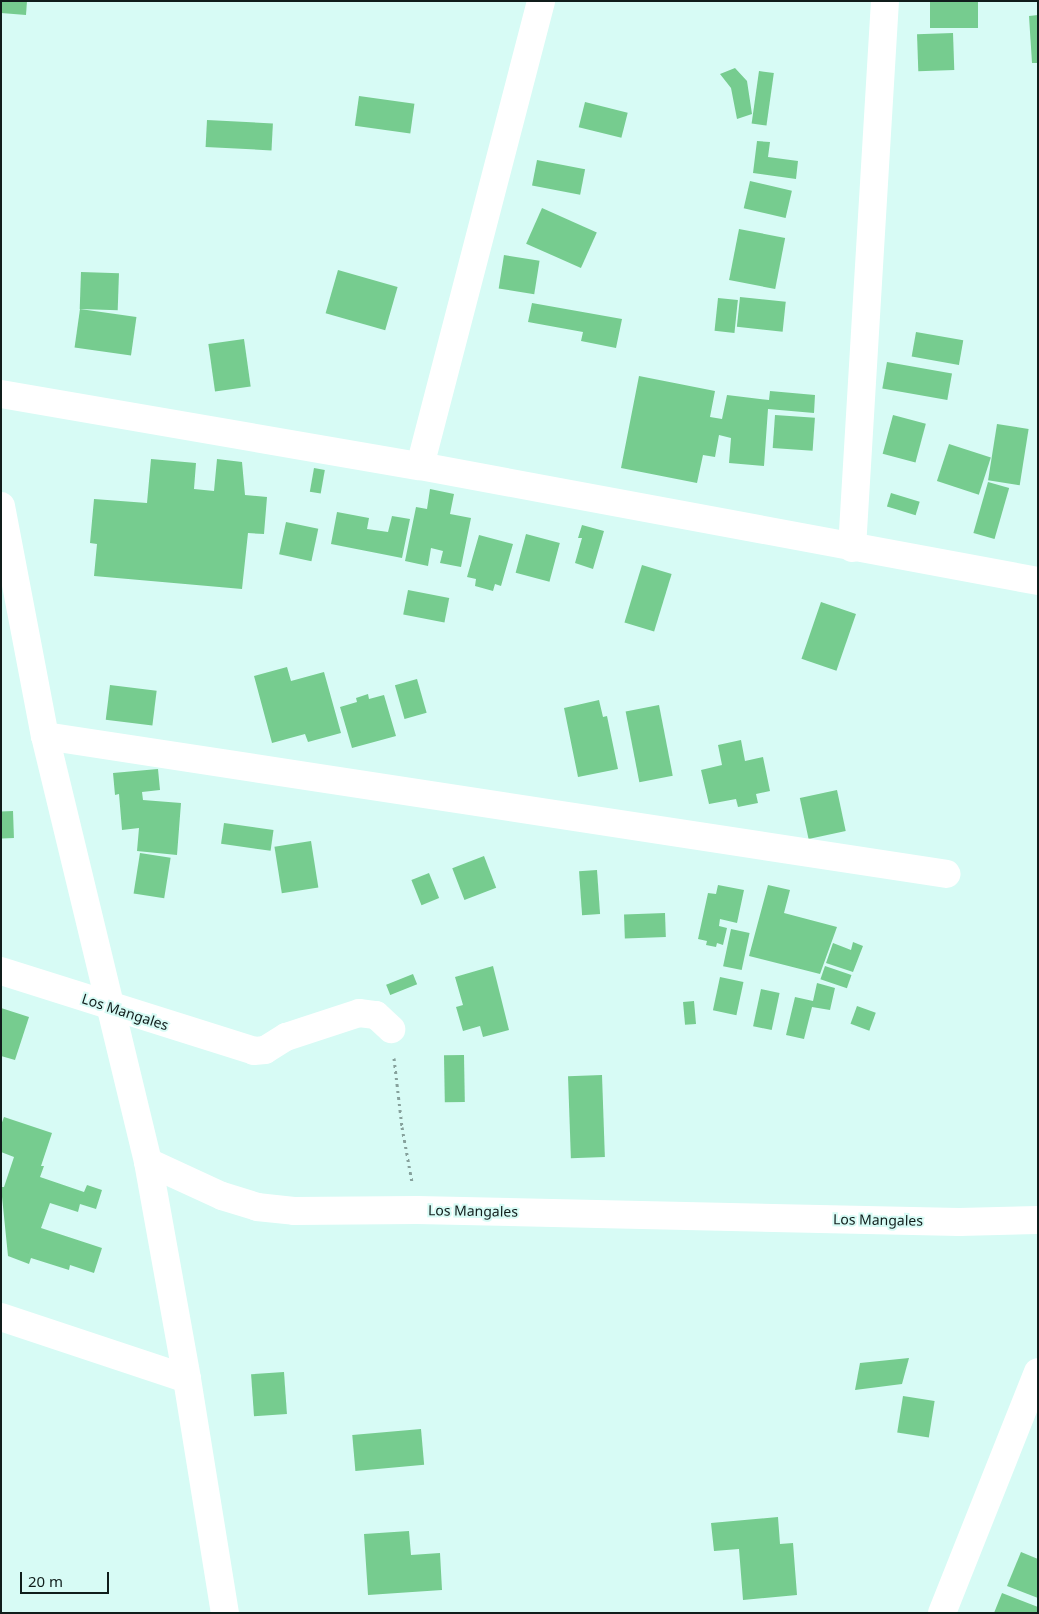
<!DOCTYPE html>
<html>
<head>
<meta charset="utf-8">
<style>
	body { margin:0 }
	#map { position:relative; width:1039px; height:1614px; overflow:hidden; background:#d7fbf5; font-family:"Noto Sans",sans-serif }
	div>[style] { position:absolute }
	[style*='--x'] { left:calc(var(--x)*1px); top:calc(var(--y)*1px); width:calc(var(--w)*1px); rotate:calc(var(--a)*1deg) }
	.building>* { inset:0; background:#76cc8f; transform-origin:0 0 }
	.path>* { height:3px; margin-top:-1.5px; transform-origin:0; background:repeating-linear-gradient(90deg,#86a19c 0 2.5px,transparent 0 6.5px) }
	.street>* { height:28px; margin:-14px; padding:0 14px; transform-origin:14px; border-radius:14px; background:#fff }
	span { translate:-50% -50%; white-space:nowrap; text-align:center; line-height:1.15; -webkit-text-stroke:4px #d7fbf5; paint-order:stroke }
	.street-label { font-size:14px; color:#101d1b }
	.frame { position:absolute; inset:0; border:2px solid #101d1b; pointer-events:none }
	.scale { position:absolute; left:20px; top:1572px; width:89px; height:22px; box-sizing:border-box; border:2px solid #101d1b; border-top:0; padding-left:6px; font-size:15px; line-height:18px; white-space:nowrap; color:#101d1b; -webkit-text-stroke:4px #d7fbf5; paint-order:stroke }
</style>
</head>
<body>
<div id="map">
	<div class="building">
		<i style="clip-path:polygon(1px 1px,27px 1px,26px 15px,1px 13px)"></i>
		<i style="left:930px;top:1px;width:48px;height:27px"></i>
		<i style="clip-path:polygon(1038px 15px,1038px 63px,1032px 63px,1029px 16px)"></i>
		<i style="left:953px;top:33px;width:37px;height:36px;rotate:88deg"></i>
		<i style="clip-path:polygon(735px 68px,747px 81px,752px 114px,737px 119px,731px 88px,720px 74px)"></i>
		<i style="left:759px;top:71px;width:15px;height:53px;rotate:8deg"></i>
		<i style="left:359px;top:96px;width:56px;height:30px;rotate:8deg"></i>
		<i style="left:585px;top:102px;width:44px;height:26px;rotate:14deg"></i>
		<i style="left:207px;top:120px;width:66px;height:27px;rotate:3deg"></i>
		<i style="clip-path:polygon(757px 141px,770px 142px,768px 157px,798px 161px,796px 179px,753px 173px)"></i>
		<i style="left:537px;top:160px;width:49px;height:26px;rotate:11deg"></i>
		<i style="left:750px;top:181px;width:43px;height:28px;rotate:13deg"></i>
		<i style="left:542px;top:208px;width:60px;height:39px;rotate:24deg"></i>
		<i style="left:739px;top:229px;width:47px;height:52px;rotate:11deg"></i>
		<i style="left:504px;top:255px;width:36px;height:34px;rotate:9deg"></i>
		<i style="left:338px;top:270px;width:62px;height:45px;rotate:16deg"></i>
		<i style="left:81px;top:272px;width:38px;height:37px;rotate:2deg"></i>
		<i style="left:740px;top:297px;width:46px;height:30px;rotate:6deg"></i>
		<i style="left:718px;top:298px;width:20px;height:33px;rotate:6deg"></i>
		<i style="clip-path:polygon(532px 303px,622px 319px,616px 348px,581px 341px,583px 332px,528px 322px)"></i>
		<i style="left:80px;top:309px;width:57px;height:39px;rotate:8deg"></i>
		<i style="left:916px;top:332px;width:48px;height:25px;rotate:10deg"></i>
		<i style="left:244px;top:339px;width:48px;height:36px;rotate:82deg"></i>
		<i style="left:887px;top:362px;width:66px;height:27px;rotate:10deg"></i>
		<i style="clip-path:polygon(639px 376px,715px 391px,710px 417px,722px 419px,727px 395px,769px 400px,770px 391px,815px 395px,814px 413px,768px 409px,764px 466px,729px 463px,731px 438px,719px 435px,715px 457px,703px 455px,697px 483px,621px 468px)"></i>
		<i style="left:775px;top:415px;width:40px;height:33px;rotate:4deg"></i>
		<i style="left:893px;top:415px;width:34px;height:40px;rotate:15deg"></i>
		<i style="left:997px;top:424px;width:32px;height:57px;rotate:9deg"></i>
		<i style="left:949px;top:444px;width:44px;height:39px;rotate:18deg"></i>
		<i style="clip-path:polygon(151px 459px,196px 463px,194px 489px,214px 491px,217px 459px,242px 462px,245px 495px,267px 497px,264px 534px,248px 533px,242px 589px,94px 576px,97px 544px,90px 543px,94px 499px,147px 503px)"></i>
		<i style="left:314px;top:468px;width:11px;height:24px;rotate:10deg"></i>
		<i style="left:988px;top:482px;width:22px;height:53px;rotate:16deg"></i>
		<i style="clip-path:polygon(430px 489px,454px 494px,450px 514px,471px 518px,461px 567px,440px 563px,443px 551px,431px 548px,428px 566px,405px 561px,416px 507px,427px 509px)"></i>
		<i style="left:891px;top:493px;width:30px;height:14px;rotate:17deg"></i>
		<i style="clip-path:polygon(337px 512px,369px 518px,367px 529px,388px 532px,392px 516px,410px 519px,402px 558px,331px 544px)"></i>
		<i style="left:286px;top:522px;width:33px;height:33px;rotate:12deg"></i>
		<i style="clip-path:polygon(582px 525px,604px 531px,593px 569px,575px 563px,582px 538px,578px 538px)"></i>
		<i style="left:526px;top:534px;width:35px;height:40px;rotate:15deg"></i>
		<i style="clip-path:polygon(479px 535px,513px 544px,501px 586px,495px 584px,493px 591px,475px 586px,476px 579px,467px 577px)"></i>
		<i style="left:642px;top:565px;width:31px;height:60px;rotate:17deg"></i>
		<i style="left:408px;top:590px;width:42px;height:25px;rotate:11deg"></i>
		<i style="left:821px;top:602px;width:37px;height:60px;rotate:19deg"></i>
		<i style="clip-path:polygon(287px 667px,291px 681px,324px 672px,341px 733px,308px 742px,305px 734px,272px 743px,254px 676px)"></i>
		<i style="left:417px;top:679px;width:35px;height:23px;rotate:74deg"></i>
		<i style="left:110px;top:685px;width:47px;height:35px;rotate:7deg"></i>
		<i style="clip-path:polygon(368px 694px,369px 699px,384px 695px,396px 736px,352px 748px,340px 707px,357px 702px,356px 698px)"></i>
		<i style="clip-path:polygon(599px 700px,603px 717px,607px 716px,618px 769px,578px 777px,564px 708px)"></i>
		<i style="left:659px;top:705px;width:72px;height:34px;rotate:79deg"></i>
		<i style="clip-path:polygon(741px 740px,745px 761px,763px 757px,770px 791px,756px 794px,758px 803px,738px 807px,736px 799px,709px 804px,701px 770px,722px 765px,718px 745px)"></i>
		<i style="clip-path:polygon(158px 769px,160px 790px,142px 792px,143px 800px,181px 803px,177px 855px,137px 851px,139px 828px,122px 830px,119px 794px,115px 795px,113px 773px)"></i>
		<i style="left:837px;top:790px;width:42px;height:38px;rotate:78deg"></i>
		<i style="left:13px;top:811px;width:27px;height:12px;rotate:88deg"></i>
		<i style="left:224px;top:823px;width:50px;height:21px;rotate:8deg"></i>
		<i style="left:311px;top:841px;width:47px;height:37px;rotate:81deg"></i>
		<i style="left:140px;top:853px;width:31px;height:41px;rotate:9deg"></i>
		<i style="left:484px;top:856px;width:34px;height:34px;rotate:69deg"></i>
		<i style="left:597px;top:870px;width:44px;height:18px;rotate:86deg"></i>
		<i style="left:429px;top:873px;width:27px;height:19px;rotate:68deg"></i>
		<i style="clip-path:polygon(718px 885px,744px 890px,737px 923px,720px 919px,719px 926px,727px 928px,723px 945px,717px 943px,716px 947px,706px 945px,707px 941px,698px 939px,708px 893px,716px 894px)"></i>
		<i style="clip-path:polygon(768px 885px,790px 890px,784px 913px,837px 927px,820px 974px,749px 956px)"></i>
		<i style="left:665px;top:913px;width:24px;height:41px;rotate:88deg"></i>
		<i style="left:731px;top:929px;width:19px;height:38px;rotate:12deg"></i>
		<i style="clip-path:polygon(853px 942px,863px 946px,853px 972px,826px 963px,833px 943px,851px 950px)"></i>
		<i style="clip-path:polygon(493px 966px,509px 1030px,483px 1037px,480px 1026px,463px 1031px,456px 1007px,463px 1005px,455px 977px)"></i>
		<i style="left:825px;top:966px;width:28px;height:14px;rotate:19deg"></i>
		<i style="left:413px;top:974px;width:11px;height:29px;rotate:68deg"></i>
		<i style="left:720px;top:977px;width:24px;height:34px;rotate:12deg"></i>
		<i style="clip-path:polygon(817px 983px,835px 988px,830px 1010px,812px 1007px,804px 1039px,786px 1035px,795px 997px,813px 1001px)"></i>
		<i style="left:761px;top:989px;width:19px;height:38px;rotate:12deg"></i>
		<i style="left:694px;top:1001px;width:23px;height:11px;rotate:85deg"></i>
		<i style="left:857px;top:1006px;width:20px;height:19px;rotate:20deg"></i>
		<i style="clip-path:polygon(1px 1008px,29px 1017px,15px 1060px,1px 1056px)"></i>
		<i style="left:464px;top:1055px;width:47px;height:20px;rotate:89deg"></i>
		<i style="left:602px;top:1075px;width:82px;height:34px;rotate:88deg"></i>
		<i style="clip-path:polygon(4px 1117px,52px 1133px,41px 1166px,44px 1166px,40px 1177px,84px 1192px,87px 1185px,102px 1190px,96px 1209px,80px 1204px,78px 1212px,50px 1203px,41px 1228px,102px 1248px,94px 1273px,70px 1265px,69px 1270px,31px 1258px,29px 1264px,8px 1256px,1px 1187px,4px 1187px,14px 1157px,1px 1152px,1px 1125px)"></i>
		<i style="clip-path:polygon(909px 1358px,902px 1384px,855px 1390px,860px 1363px)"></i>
		<i style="left:284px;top:1372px;width:42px;height:33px;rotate:86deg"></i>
		<i style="left:903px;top:1396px;width:32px;height:37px;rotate:9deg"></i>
		<i style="left:421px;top:1429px;width:36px;height:69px;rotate:85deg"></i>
		<i style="clip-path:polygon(778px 1517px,780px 1544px,793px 1543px,797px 1595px,743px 1600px,739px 1549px,714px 1551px,711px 1523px)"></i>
		<i style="clip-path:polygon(409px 1531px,411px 1555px,440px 1553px,442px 1590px,368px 1595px,364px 1534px)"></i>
		<i style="clip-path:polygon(1021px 1552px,1038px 1559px,1038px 1598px,1007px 1586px)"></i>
		<i style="clip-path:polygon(1002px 1593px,1038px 1607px,1038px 1613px,994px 1613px)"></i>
	</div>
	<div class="path">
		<i style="--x:394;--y:1058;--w:69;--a:83.4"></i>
		<i style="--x:402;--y:1127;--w:56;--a:79.7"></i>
	</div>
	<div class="street">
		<i style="--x:1;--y:394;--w:425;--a:9.8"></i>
		<i style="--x:420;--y:466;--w:629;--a:10.54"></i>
		<i style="--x:420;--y:466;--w:480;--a:-75.4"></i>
		<i style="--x:1;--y:506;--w:234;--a:79.2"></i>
		<i style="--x:45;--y:736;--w:438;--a:76.4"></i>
		<i style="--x:148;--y:1162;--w:220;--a:79.8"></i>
		<i style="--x:187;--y:1379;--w:237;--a:80.8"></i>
		<i style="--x:852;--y:548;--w:548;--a:-86.55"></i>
		<i style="--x:45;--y:736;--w:912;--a:8.7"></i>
		<i style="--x:1;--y:971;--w:265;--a:17.5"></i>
		<i style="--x:254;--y:1051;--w:11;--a:-5"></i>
		<i style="--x:265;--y:1050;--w:25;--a:-32"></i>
		<i style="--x:286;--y:1037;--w:77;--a:-18.2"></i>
		<i style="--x:359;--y:1013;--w:17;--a:7"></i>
		<i style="--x:376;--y:1015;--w:21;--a:43"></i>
		<i style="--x:148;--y:1162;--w:81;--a:24.7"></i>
		<i style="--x:222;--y:1196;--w:37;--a:17"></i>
		<i style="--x:257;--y:1207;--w:37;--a:6"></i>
		<i style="--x:294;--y:1211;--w:123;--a:-0.5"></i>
		<i style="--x:417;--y:1210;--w:542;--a:1.27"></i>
		<i style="--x:959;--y:1222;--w:79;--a:-1.5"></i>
		<i style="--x:1;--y:1317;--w:196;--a:18.4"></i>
		<i style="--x:942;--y:1613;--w:259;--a:-68.3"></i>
	</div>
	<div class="street-label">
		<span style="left:125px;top:1012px;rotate:18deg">Los Mangales</span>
		<span style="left:473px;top:1211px;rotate:1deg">Los Mangales</span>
		<span style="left:878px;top:1220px;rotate:1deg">Los Mangales</span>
	</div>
	<div class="frame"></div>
	<div class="scale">20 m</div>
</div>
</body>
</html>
